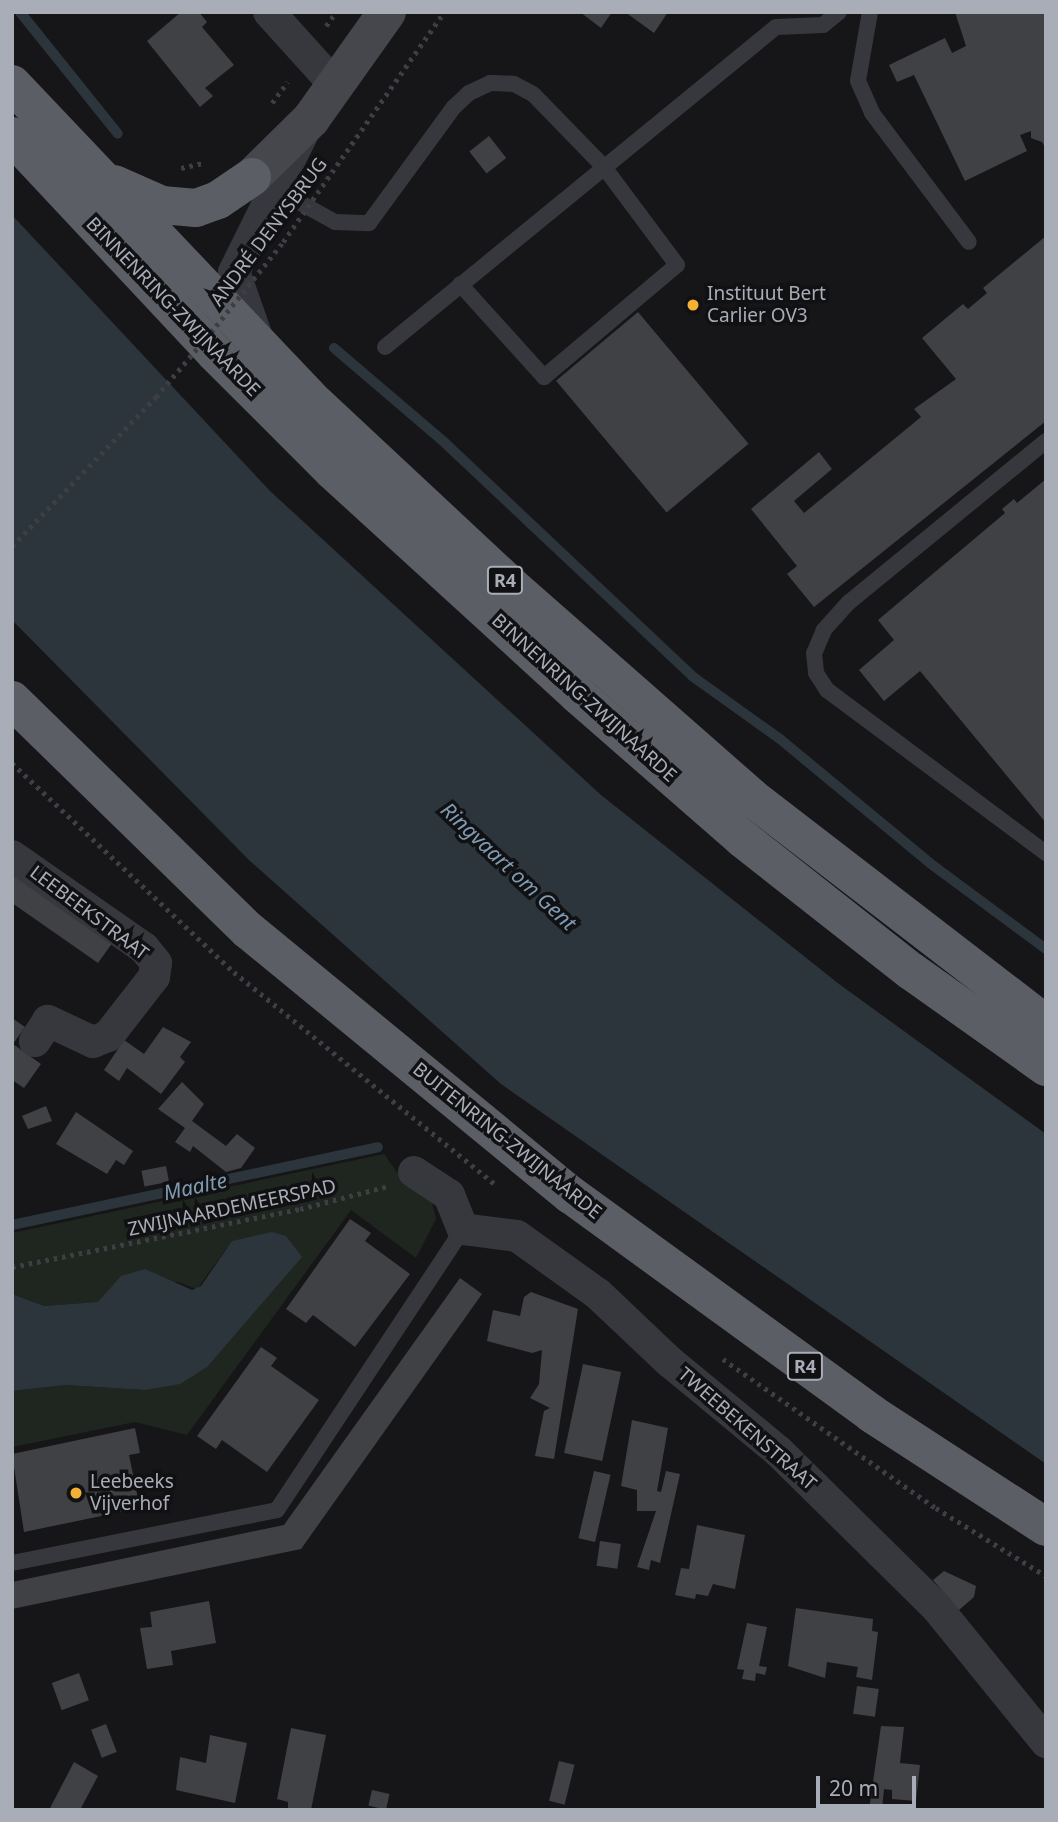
<!DOCTYPE html>
<html>
<head>
<meta charset="utf-8">
<style>
	body { margin:0 }
	#map { position:relative; width:1058px; height:1822px; overflow:hidden; background:#161618; font-family:"Noto Sans",sans-serif }
	div>[style] { position:absolute }
	[style*='--x'] { left:calc(var(--x)*1px); top:calc(var(--y)*1px); width:calc(var(--w)*1px); rotate:calc(var(--a)*1deg) }
	.green>* { inset:0; background:#1e261f }
	.water>* { inset:0; background:#2c353c }
	.stream>* { height:10px; margin:-5px; padding:0 5px; transform-origin:5px; border-radius:5px; background:#2c353c }
	.building>* { inset:0; background:#404145; transform-origin:0 0 }
	.path>* { height:4.5px; margin-top:-2.25px; transform-origin:0; background:repeating-linear-gradient(90deg,#3d3f44 0 3.5px,transparent 0 8.5px) }
	.service>* { height:16px; margin:-8px; padding:0 8px; transform-origin:8px; border-radius:8px; background:#37383d }
	.minor>* { height:32px; margin:-16px; padding:0 16px; transform-origin:16px; border-radius:16px; background:#37383d }
	.secondary>* { height:38px; margin:-19px; padding:0 19px; transform-origin:19px; border-radius:19px; background:#45474d }
	.trunk>* { height:38px; margin:-19px; padding:0 19px; transform-origin:19px; border-radius:19px; background:#5b5e65 }
	.path-bridge>* { height:4.5px; margin-top:-2.25px; transform-origin:0; background:repeating-linear-gradient(90deg,#3d3f44 0 3.5px,transparent 0 8.5px) }
	.dots>* { width:19px; height:19px; translate:-50% -50%; box-sizing:border-box; border:4px solid #111113; border-radius:50% }
	span { translate:-50% -50%; white-space:nowrap; text-align:center; line-height:1.15; -webkit-text-stroke:7px #111113; paint-order:stroke }
	.shield-label span { padding:2px 5px; background:#111113; border:2px solid; border-radius:5px; -webkit-text-stroke-width:0 }
	.shield-label { font-size:18px; color:#a8adb8; font-weight:700 }
	.street-label { font-size:19px; color:#a8adb8 }
	.poi-label { font-size:19px; color:#a8adb8 }
	.left { translate:0 -50%; text-align:left }
	.water-label { font-size:21px; color:#7f9bb3; font-style:italic }
	.frame { position:absolute; inset:0; border:14px solid #a8adb8; pointer-events:none }
	.scale { position:absolute; left:816px; top:1776px; width:100px; height:32px; box-sizing:border-box; border:4px solid #a8adb8; border-top:0; padding-left:9px; font-size:21px; line-height:24px; white-space:nowrap; color:#a8adb8; -webkit-text-stroke:5px #111113; paint-order:stroke }
</style>
</head>
<body>
<div id="map">
	<div class="green">
		<i style="clip-path:polygon(384px 1154px,397px 1172px,431px 1198px,436px 1219px,416px 1258px,351px 1210px,187px 1435px,135px 1422px,12px 1447px,12px 1391px,65px 1385px,145px 1390px,226px 1340px,260px 1301px,272px 1233px,232px 1241px,197px 1289px,178px 1282px,113px 1285px,99px 1302px,44px 1306px,12px 1294px,12px 1233px)"></i>
	</div>
	<div class="water">
		<i style="clip-path:polygon(12px 215px,270px 491px,601px 795px,839px 984px,1046px 1134px,1046px 1464px,501px 1084px,250px 861px,12px 620px)"></i>
		<i style="clip-path:polygon(272px 1232px,286px 1236px,302px 1257px,207px 1367px,180px 1384px,145px 1390px,65px 1385px,12px 1391px,12px 1294px,44px 1306px,98px 1302px,121px 1276px,145px 1269px,192px 1290px,201px 1286px,232px 1241px)"></i>
	</div>
	<div class="stream">
		<i style="--x:20;--y:12;--w:156;--a:51.2"></i>
		<i style="--x:334;--y:348;--w:145;--a:40.5"></i>
		<i style="--x:444;--y:442;--w:341;--a:43.3"></i>
		<i style="--x:692;--y:676;--w:108;--a:35.6"></i>
		<i style="--x:780;--y:739;--w:196;--a:39.6"></i>
		<i style="--x:931;--y:864;--w:143;--a:36.5"></i>
		<i style="--x:12;--y:1225;--w:374;--a:-12"></i>
	</div>
	<div class="building">
		<i style="clip-path:polygon(181px 12px,199px 12px,207px 22px,202px 27px,234px 65px,205px 88px,213px 96px,200px 107px,147px 41px)"></i>
		<i style="clip-path:polygon(580px 12px,612px 12px,601px 28px)"></i>
		<i style="clip-path:polygon(625px 12px,668px 12px,654px 33px)"></i>
		<i style="clip-path:polygon(955px 12px,1046px 12px,1046px 149px,1042px 142px,1031px 138px,1031px 131px,1020px 135px,1027px 151px,965px 181px,914px 75px,897px 82px,889px 65px,945px 38px,952px 53px,966px 46px)"></i>
		<i style="left:489px;top:136px;width:28px;height:25px;rotate:52deg"></i>
		<i style="clip-path:polygon(1046px 236px,1046px 421px,814px 607px,787px 574px,797px 566px,751px 509px,819px 452px,832px 469px,794px 501px,804px 513px,921px 417px,914px 409px,956px 379px,922px 338px,963px 304px,968px 309px,987px 293px,983px 288px)"></i>
		<i style="left:638px;top:312px;width:172px;height:107px;rotate:50deg"></i>
		<i style="clip-path:polygon(1046px 479px,1046px 823px,920px 671px,884px 701px,859px 670px,894px 640px,878px 620px,1005px 513px,1002px 509px,1014px 499px,1017px 503px)"></i>
		<i style="clip-path:polygon(12px 871px,113px 942px,98px 963px,12px 903px)"></i>
		<i style="clip-path:polygon(12px 1018px,25px 1027px,13px 1044px,41px 1064px,24px 1088px,12px 1080px)"></i>
		<i style="clip-path:polygon(163px 1027px,191px 1042px,180px 1057px,185px 1062px,161px 1094px,127px 1068px,119px 1081px,104px 1070px,124px 1040px,144px 1054px)"></i>
		<i style="clip-path:polygon(182px 1082px,204px 1104px,192px 1121px,226px 1146px,237px 1134px,255px 1148px,241px 1168px,226px 1172px,193px 1146px,190px 1152px,175px 1142px,185px 1128px,158px 1109px)"></i>
		<i style="clip-path:polygon(46px 1106px,52px 1121px,28px 1129px,22px 1116px)"></i>
		<i style="clip-path:polygon(76px 1112px,133px 1151px,124px 1165px,116px 1160px,107px 1174px,56px 1144px)"></i>
		<i style="left:166px;top:1166px;width:16px;height:25px;rotate:79deg"></i>
		<i style="clip-path:polygon(350px 1219px,371px 1233px,365px 1241px,410px 1274px,355px 1347px,313px 1315px,306px 1323px,286px 1309px)"></i>
		<i style="clip-path:polygon(460px 1278px,482px 1294px,301px 1549px,12px 1609px,12px 1582px,284px 1525px)"></i>
		<i style="clip-path:polygon(531px 1292px,578px 1309px,554px 1459px,535px 1456px,544px 1411px,550px 1408px,530px 1398px,539px 1384px,542px 1350px,532px 1353px,487px 1341px,493px 1310px,520px 1316px,524px 1297px)"></i>
		<i style="clip-path:polygon(261px 1347px,277px 1358px,271px 1366px,319px 1400px,267px 1472px,222px 1440px,216px 1449px,197px 1436px)"></i>
		<i style="left:583px;top:1364px;width:39px;height:91px;rotate:12deg"></i>
		<i style="clip-path:polygon(632px 1420px,668px 1428px,657px 1491px,661px 1492px,666px 1471px,680px 1474px,660px 1563px,651px 1560px,649px 1570px,637px 1567px,656px 1511px,637px 1511px,637px 1490px,621px 1486px)"></i>
		<i style="clip-path:polygon(135px 1428px,140px 1453px,129px 1455px,140px 1508px,24px 1532px,12px 1454px)"></i>
		<i style="left:594px;top:1471px;width:17px;height:69px;rotate:13deg"></i>
		<i style="clip-path:polygon(697px 1525px,745px 1535px,735px 1589px,713px 1584px,708px 1596px,696px 1594px,695px 1599px,675px 1595px,681px 1568px,689px 1569px)"></i>
		<i style="left:600px;top:1541px;width:21px;height:25px;rotate:8deg"></i>
		<i style="clip-path:polygon(944px 1571px,976px 1586px,974px 1597px,959px 1610px,933px 1580px)"></i>
		<i style="clip-path:polygon(209px 1601px,216px 1643px,171px 1651px,173px 1665px,147px 1669px,140px 1628px,152px 1627px,150px 1612px)"></i>
		<i style="clip-path:polygon(796px 1608px,873px 1619px,872px 1631px,878px 1632px,872px 1680px,856px 1677px,858px 1667px,827px 1662px,825px 1678px,788px 1666px)"></i>
		<i style="clip-path:polygon(747px 1623px,767px 1627px,759px 1666px,767px 1667px,765px 1675px,756px 1673px,755px 1681px,742px 1679px,744px 1670px,737px 1669px)"></i>
		<i style="left:79px;top:1673px;width:29px;height:29px;rotate:70deg"></i>
		<i style="left:857px;top:1686px;width:22px;height:28px;rotate:8deg"></i>
		<i style="left:106px;top:1724px;width:30px;height:16px;rotate:69deg"></i>
		<i style="clip-path:polygon(881px 1726px,904px 1727px,900px 1763px,920px 1765px,916px 1801px,892px 1799px,892px 1790px,884px 1789px,882px 1810px,869px 1810px)"></i>
		<i style="clip-path:polygon(291px 1728px,326px 1735px,311px 1810px,288px 1810px,288px 1802px,277px 1799px)"></i>
		<i style="clip-path:polygon(210px 1735px,247px 1743px,235px 1803px,176px 1790px,180px 1757px,206px 1763px)"></i>
		<i style="left:559px;top:1761px;width:16px;height:41px;rotate:14deg"></i>
		<i style="clip-path:polygon(74px 1762px,98px 1776px,80px 1810px,49px 1810px)"></i>
		<i style="left:372px;top:1790px;width:18px;height:16px;rotate:13deg"></i>
	</div>
	<div class="path">
		<i style="--x:326;--y:26;--w:17;--a:-54"></i>
		<i style="--x:272;--y:103;--w:26;--a:-54"></i>
		<i style="--x:181;--y:168;--w:23;--a:-13"></i>
		<i style="--x:12;--y:763;--w:305;--a:43.3"></i>
		<i style="--x:234;--y:972;--w:335;--a:39.1"></i>
		<i style="--x:12;--y:1267;--w:294;--a:-11.4"></i>
		<i style="--x:300;--y:1209;--w:91;--a:-14.6"></i>
		<i style="--x:723;--y:1359;--w:260;--a:35"></i>
		<i style="--x:936;--y:1508;--w:129;--a:31.7"></i>
	</div>
	<div class="service">
		<i style="--x:870;--y:12;--w:70;--a:99.9"></i>
		<i style="--x:858;--y:81;--w:35;--a:66"></i>
		<i style="--x:872;--y:113;--w:161;--a:53.1"></i>
		<i style="--x:270;--y:186;--w:74;--a:29"></i>
		<i style="--x:335;--y:222;--w:34;--a:2"></i>
		<i style="--x:369;--y:223;--w:144;--a:-53.8"></i>
		<i style="--x:454;--y:107;--w:21;--a:-43"></i>
		<i style="--x:469;--y:93;--w:23;--a:-25"></i>
		<i style="--x:490;--y:83;--w:24;--a:2"></i>
		<i style="--x:514;--y:84;--w:21;--a:28"></i>
		<i style="--x:533;--y:94;--w:102;--a:45.8"></i>
		<i style="--x:604;--y:167;--w:122;--a:53.3"></i>
		<i style="--x:677;--y:265;--w:174;--a:139.9"></i>
		<i style="--x:544;--y:377;--w:125;--a:-132.1"></i>
		<i style="--x:385;--y:347;--w:505;--a:-39.3"></i>
		<i style="--x:776;--y:27;--w:47;--a:-2.4"></i>
		<i style="--x:823;--y:25;--w:21;--a:-39"></i>
		<i style="--x:1046;--y:441;--w:254;--a:140.7"></i>
		<i style="--x:849;--y:602;--w:38;--a:132"></i>
		<i style="--x:824;--y:630;--w:25;--a:113"></i>
		<i style="--x:814;--y:653;--w:20;--a:84"></i>
		<i style="--x:816;--y:673;--w:20;--a:57"></i>
		<i style="--x:827;--y:690;--w:273;--a:36.7"></i>
		<i style="--x:12;--y:1563;--w:270;--a:-11.3"></i>
		<i style="--x:277;--y:1510;--w:337;--a:-56.5"></i>
	</div>
	<div class="minor">
		<i style="--x:269;--y:12;--w:98;--a:47.9"></i>
		<i style="--x:258;--y:340;--w:72;--a:-109.4"></i>
		<i style="--x:234;--y:272;--w:153;--a:-63.6"></i>
		<i style="--x:12;--y:856;--w:161;--a:34.9"></i>
		<i style="--x:144;--y:948;--w:19;--a:51"></i>
		<i style="--x:156;--y:963;--w:14;--a:98"></i>
		<i style="--x:154;--y:977;--w:75;--a:127.9"></i>
		<i style="--x:108;--y:1036;--w:16;--a:158"></i>
		<i style="--x:93;--y:1042;--w:50;--a:-155"></i>
		<i style="--x:48;--y:1021;--w:24;--a:123"></i>
		<i style="--x:414;--y:1172;--w:42;--a:33.3"></i>
		<i style="--x:449;--y:1195;--w:37;--a:68"></i>
		<i style="--x:463;--y:1229;--w:54;--a:7.4"></i>
		<i style="--x:517;--y:1236;--w:100;--a:35.6"></i>
		<i style="--x:598;--y:1294;--w:99;--a:43.4"></i>
		<i style="--x:670;--y:1362;--w:140;--a:39.5"></i>
		<i style="--x:778;--y:1451;--w:223;--a:44.6"></i>
		<i style="--x:937;--y:1608;--w:173;--a:50.9"></i>
	</div>
	<div class="secondary">
		<i style="--x:252;--y:177;--w:83;--a:-44.5"></i>
		<i style="--x:311;--y:119;--w:131;--a:-54.6"></i>
	</div>
	<div class="trunk">
		<i style="--x:12;--y:84;--w:441;--a:46.5"></i>
		<i style="--x:316;--y:404;--w:265;--a:43"></i>
		<i style="--x:510;--y:585;--w:321;--a:41.3"></i>
		<i style="--x:751;--y:797;--w:372;--a:37.6"></i>
		<i style="--x:12;--y:136;--w:297;--a:46.9"></i>
		<i style="--x:215;--y:353;--w:167;--a:45"></i>
		<i style="--x:333;--y:471;--w:332;--a:42.4"></i>
		<i style="--x:578;--y:695;--w:219;--a:41.1"></i>
		<i style="--x:743;--y:839;--w:214;--a:38.2"></i>
		<i style="--x:911;--y:971;--w:166;--a:35.4"></i>
		<i style="--x:114;--y:184;--w:52;--a:23.6"></i>
		<i style="--x:162;--y:205;--w:34;--a:5"></i>
		<i style="--x:196;--y:208;--w:23;--a:-20"></i>
		<i style="--x:218;--y:200;--w:41;--a:-34.1"></i>
		<i style="--x:12;--y:700;--w:330;--a:44.3"></i>
		<i style="--x:248;--y:930;--w:418;--a:39.4"></i>
		<i style="--x:571;--y:1195;--w:372;--a:36"></i>
		<i style="--x:872;--y:1414;--w:207;--a:33"></i>
	</div>
	<div class="path-bridge">
		<i style="--x:12;--y:546;--w:207;--a:-46"></i>
		<i style="--x:156;--y:397;--w:93;--a:-49.8"></i>
		<i style="--x:216;--y:326;--w:107;--a:-51.4"></i>
		<i style="--x:283;--y:242;--w:281;--a:-55"></i>
	</div>
	<div class="dots">
		<i style="left:693px;top:305px;background:#f2b134"></i>
		<i style="left:76px;top:1493px;background:#f2b134"></i>
	</div>
	<div class="shield-label">
		<span style="left:505px;top:580px">R4</span>
		<span style="left:805px;top:1366px">R4</span>
	</div>
	<div class="street-label">
		<span style="left:269px;top:232px;rotate:-53deg">ANDRÉ DENYSBRUG</span>
		<span style="left:173px;top:307px;rotate:46deg">BINNENRING-ZWIJNAARDE</span>
		<span style="left:584px;top:698px;rotate:42deg">BINNENRING-ZWIJNAARDE</span>
		<span style="left:89px;top:913px;rotate:37deg">LEEBEEKSTRAAT</span>
		<span style="left:507px;top:1141px;rotate:39deg">BUITENRING-ZWIJNAARDE</span>
		<span style="left:232px;top:1208px;rotate:-12deg">ZWIJNAARDEMEERSPAD</span>
		<span style="left:747px;top:1429px;rotate:41deg">TWEEBEKENSTRAAT</span>
	</div>
	<div class="poi-label">
		<span class="left" style="left:707px;top:305px">Instituut Bert<br>Carlier OV3</span>
		<span class="left" style="left:90px;top:1493px">Leebeeks<br>Vijverhof</span>
	</div>
	<div class="water-label">
		<span style="left:509px;top:866px;rotate:43deg">Ringvaart om Gent</span>
		<span style="left:195px;top:1186px;rotate:-12deg">Maalte</span>
	</div>
	<div class="frame"></div>
	<div class="scale">20 m</div>
</div>
</body>
</html>
